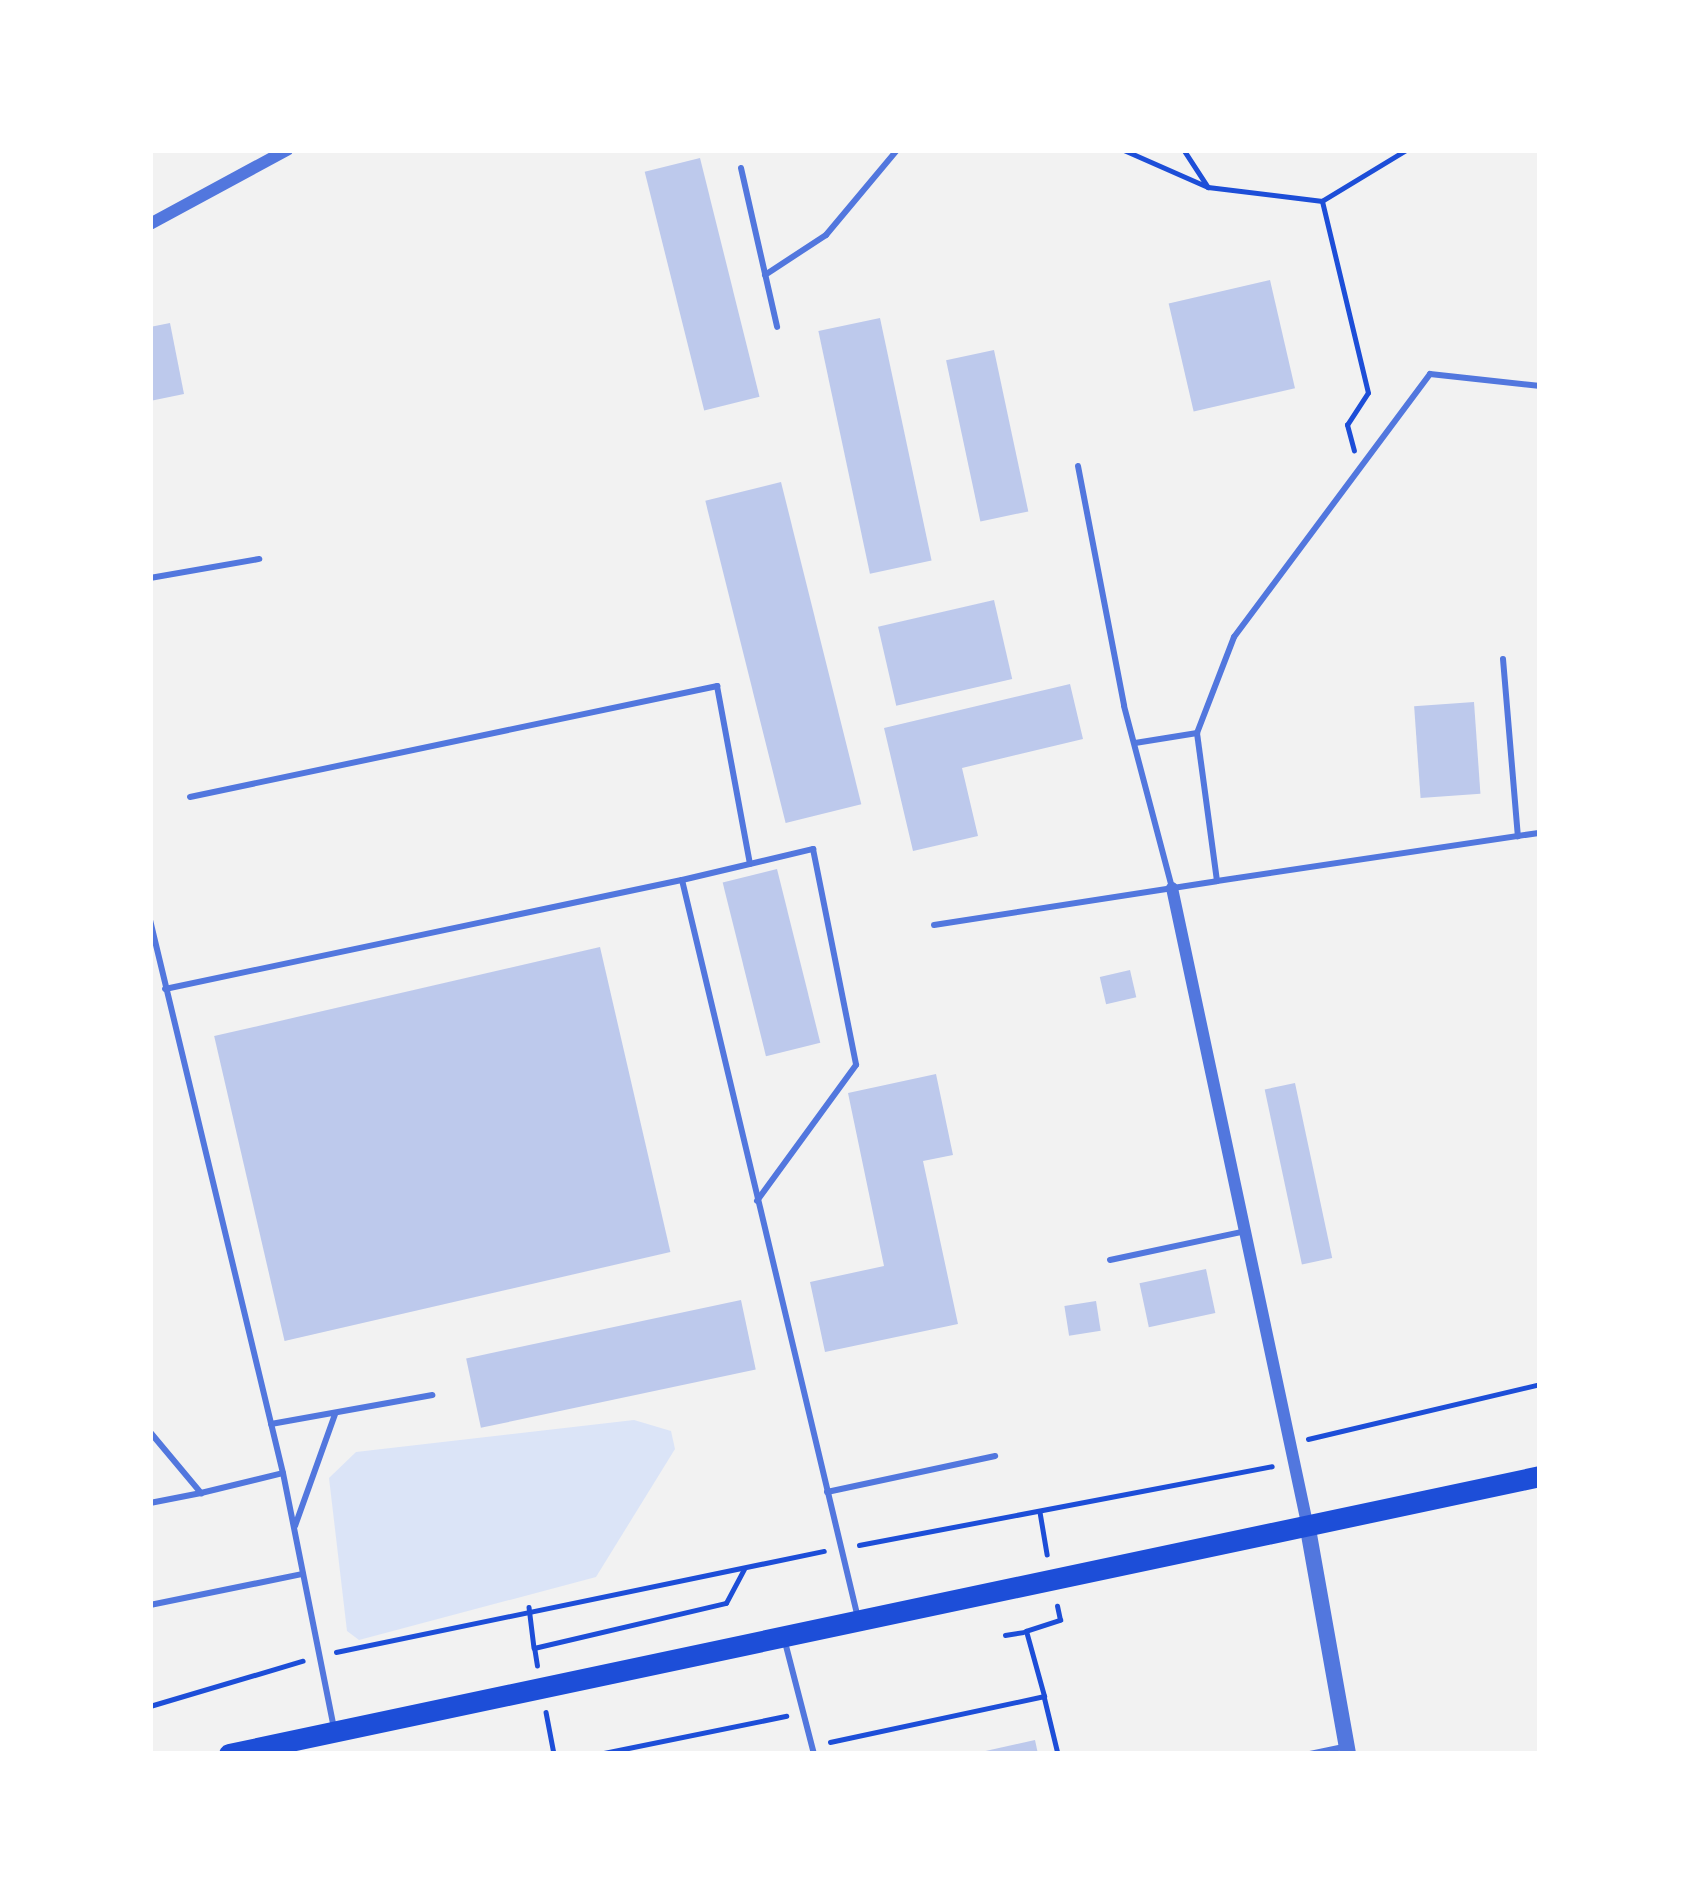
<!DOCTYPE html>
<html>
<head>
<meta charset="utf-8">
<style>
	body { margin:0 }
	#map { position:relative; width:1690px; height:1904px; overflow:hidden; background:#f2f2f2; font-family:"Noto Serif",serif }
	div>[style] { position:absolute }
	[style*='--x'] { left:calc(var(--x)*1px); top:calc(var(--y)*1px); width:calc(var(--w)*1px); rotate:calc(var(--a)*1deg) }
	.green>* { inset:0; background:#dbe4f7 }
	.building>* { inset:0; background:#bdc9ec; transform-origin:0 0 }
	.path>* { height:4.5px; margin:-2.25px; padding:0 2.25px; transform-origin:2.25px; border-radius:2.25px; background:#1d4ed8 }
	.service>* { height:6px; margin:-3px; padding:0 3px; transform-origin:3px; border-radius:3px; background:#5277de }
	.minor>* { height:12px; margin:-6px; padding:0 6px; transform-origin:6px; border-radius:6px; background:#5277de }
	.tertiary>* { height:16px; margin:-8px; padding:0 8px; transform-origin:8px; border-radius:8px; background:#5277de }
	.primary>* { height:21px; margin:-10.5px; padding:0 10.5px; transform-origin:10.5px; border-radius:10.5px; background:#1d4ed8 }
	span { translate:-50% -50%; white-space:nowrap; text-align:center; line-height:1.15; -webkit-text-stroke:9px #fff; paint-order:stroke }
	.frame { position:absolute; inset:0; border:153px solid #fff; pointer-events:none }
</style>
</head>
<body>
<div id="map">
	<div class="green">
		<i style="clip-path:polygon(634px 1420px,671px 1431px,675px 1449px,596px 1577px,359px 1640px,347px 1631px,329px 1478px,356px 1452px)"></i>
	</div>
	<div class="building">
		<i style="left:700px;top:158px;width:246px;height:57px;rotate:76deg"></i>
		<i style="left:1270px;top:280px;width:111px;height:104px;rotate:77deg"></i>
		<i style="left:880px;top:318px;width:248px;height:63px;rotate:78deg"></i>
		<i style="clip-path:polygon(170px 323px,184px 394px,150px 401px,150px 327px)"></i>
		<i style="left:994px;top:350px;width:165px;height:49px;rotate:78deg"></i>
		<i style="left:781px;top:482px;width:332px;height:78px;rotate:76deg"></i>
		<i style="left:994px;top:600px;width:81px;height:119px;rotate:77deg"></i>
		<i style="clip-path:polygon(1070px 684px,1083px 739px,962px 768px,978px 836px,913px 851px,884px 728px)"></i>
		<i style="left:1474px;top:702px;width:92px;height:60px;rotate:86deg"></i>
		<i style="left:777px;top:869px;width:179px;height:56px;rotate:76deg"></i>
		<i style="left:600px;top:947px;width:313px;height:396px;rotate:77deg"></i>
		<i style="left:1130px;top:970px;width:28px;height:31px;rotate:77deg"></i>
		<i style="clip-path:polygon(936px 1074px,953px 1155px,923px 1161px,958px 1324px,825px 1352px,810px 1282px,884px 1266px,848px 1093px)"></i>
		<i style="left:1295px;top:1083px;width:179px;height:31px;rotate:78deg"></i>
		<i style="left:1206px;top:1269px;width:45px;height:68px;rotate:78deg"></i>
		<i style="left:741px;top:1300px;width:71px;height:281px;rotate:78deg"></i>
		<i style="left:1096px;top:1301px;width:30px;height:32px;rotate:81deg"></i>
		<i style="clip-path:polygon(1035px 1740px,1038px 1754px,982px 1754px,981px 1752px)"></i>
	</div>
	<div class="path">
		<i style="--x:1124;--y:150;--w:92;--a:23.8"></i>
		<i style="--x:1208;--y:187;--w:115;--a:7"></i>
		<i style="--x:1184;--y:150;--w:44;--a:57"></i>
		<i style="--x:1354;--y:451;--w:27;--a:-105"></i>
		<i style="--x:1347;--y:425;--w:38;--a:-57"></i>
		<i style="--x:1368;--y:393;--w:197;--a:-103.5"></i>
		<i style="--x:1322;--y:201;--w:98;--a:-31.3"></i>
		<i style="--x:1308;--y:1439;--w:238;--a:-13.3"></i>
		<i style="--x:1040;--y:1512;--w:43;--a:80.5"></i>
		<i style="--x:859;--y:1545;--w:420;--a:-10.8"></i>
		<i style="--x:529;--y:1607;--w:41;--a:83"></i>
		<i style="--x:1005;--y:1635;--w:18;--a:-9"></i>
		<i style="--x:336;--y:1652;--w:498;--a:-11.7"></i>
		<i style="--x:537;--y:1666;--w:18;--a:-99"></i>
		<i style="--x:534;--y:1648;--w:197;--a:-13.2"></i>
		<i style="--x:726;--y:1603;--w:38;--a:-62"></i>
		<i style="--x:1044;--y:1696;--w:60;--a:76.4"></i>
		<i style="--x:150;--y:1706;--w:159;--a:-16.5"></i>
		<i style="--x:546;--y:1712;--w:43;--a:79.2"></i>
		<i style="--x:830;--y:1742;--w:219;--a:-12.1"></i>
		<i style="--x:1044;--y:1696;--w:67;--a:-105.5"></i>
		<i style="--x:1026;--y:1631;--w:36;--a:-18"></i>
		<i style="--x:1060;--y:1620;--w:14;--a:-102"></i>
		<i style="--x:599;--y:1754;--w:191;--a:-11.5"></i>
	</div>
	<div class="service">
		<i style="--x:741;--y:168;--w:163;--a:77.2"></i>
		<i style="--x:765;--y:275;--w:73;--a:-33.3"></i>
		<i style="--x:826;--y:235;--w:111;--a:-50.1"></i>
		<i style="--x:1078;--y:466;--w:244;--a:79.1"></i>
		<i style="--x:1124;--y:706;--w:188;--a:75.2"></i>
		<i style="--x:150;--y:578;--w:111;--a:-9.9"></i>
		<i style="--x:1503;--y:659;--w:178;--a:85.2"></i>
		<i style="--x:1135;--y:743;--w:63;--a:-9.2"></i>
		<i style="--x:190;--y:797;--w:539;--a:-11.89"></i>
		<i style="--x:717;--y:686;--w:181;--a:79.5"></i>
		<i style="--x:682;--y:880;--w:135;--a:-13.3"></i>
		<i style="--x:813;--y:849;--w:220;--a:78.7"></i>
		<i style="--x:856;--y:1065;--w:168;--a:126.1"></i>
		<i style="--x:1217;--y:881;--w:327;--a:-8.5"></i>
		<i style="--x:150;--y:920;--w:569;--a:76.48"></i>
		<i style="--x:283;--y:1473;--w:256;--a:78.7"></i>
		<i style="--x:934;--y:925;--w:286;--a:-8.8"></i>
		<i style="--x:1217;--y:881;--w:149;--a:-97.7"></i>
		<i style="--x:1197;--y:733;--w:103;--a:-68.9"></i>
		<i style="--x:1234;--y:637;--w:328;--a:-53.3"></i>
		<i style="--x:1430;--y:374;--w:111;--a:6.2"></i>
		<i style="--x:165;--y:989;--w:528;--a:-11.91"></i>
		<i style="--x:682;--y:880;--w:755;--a:76.59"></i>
		<i style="--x:1110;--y:1260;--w:135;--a:-12"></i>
		<i style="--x:271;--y:1424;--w:164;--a:-10.2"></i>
		<i style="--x:150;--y:1432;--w:80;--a:50.1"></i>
		<i style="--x:201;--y:1493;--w:84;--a:-13.7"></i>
		<i style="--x:827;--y:1492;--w:172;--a:-12.1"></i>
		<i style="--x:150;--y:1503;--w:52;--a:-11.1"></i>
		<i style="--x:295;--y:1526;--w:119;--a:-70.3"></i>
		<i style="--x:150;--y:1605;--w:156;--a:-11.5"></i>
		<i style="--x:785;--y:1642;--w:116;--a:75.5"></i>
		<i style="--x:1310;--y:1754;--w:33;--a:-12"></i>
	</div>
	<div class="minor">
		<i style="--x:150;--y:224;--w:156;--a:-28.4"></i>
		<i style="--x:1172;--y:888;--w:654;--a:78"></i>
	</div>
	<div class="tertiary">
		<i style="--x:1308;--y:1529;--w:229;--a:79.9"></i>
	</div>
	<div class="primary">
		<i style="--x:229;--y:1754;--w:1340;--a:-11.97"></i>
	</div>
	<div class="frame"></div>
</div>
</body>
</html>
